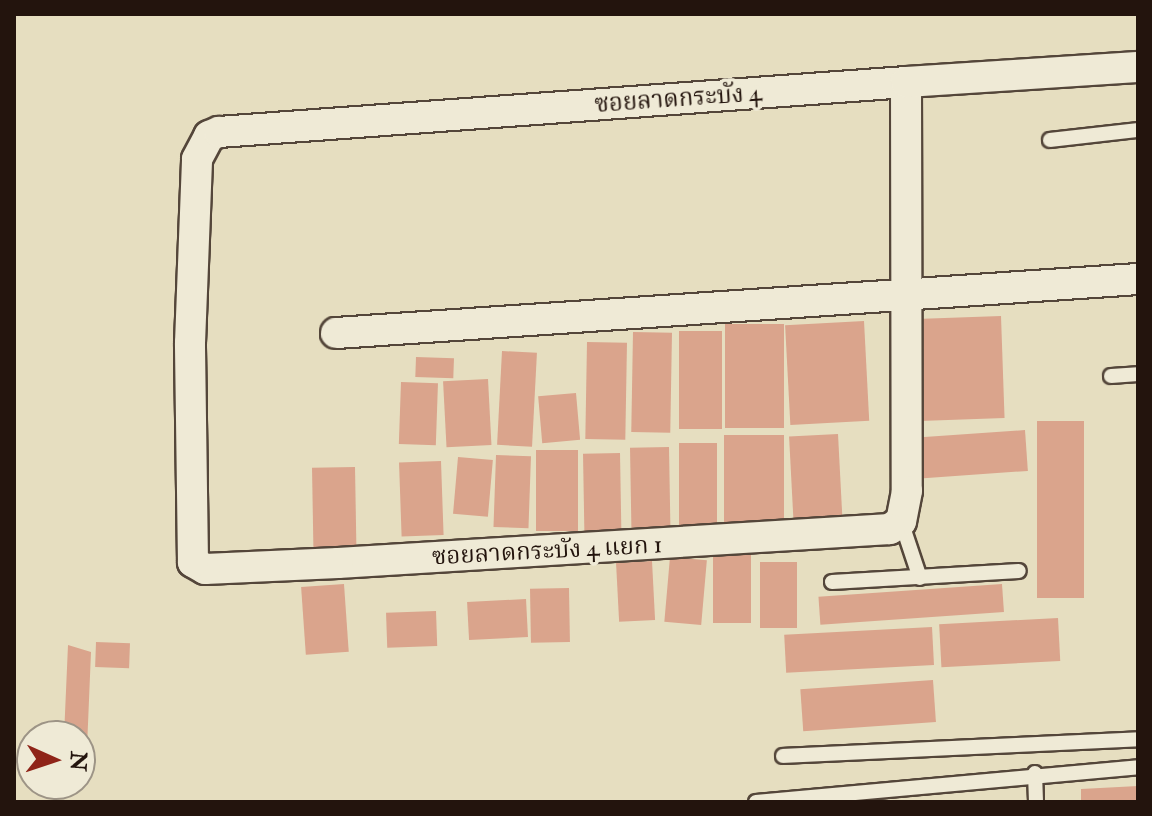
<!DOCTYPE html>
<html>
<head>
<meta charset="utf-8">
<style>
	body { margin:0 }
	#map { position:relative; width:1152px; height:816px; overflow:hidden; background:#e6dec0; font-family:"IM FELL Double Pica","Noto Serif Thai",serif }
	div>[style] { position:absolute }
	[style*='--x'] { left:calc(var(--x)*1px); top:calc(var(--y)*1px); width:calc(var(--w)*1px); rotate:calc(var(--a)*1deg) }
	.building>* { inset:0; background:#daa48c; transform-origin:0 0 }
	.roads { filter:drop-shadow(2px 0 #54463a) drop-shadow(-2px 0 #54463a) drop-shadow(0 2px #54463a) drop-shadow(0 -2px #54463a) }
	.service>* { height:14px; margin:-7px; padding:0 7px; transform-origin:7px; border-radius:7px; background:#efead6 }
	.minor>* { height:30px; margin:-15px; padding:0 15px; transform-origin:15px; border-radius:15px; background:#efead6 }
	span { translate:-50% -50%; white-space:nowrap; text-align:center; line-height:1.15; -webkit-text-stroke:7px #efead6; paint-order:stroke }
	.street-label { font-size:24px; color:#23140d }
	.frame { position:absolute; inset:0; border:16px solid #23140d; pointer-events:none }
	.north { position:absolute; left:16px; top:720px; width:80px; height:80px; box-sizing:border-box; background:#efead6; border:2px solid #9d9486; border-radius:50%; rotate:93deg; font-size:22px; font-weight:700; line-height:32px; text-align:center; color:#23140d }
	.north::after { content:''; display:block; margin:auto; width:28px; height:36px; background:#8f2418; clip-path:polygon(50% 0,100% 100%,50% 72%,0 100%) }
</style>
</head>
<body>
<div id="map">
	<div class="building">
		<i style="left:1001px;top:316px;width:102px;height:85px;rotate:88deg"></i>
		<i style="left:864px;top:321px;width:100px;height:79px;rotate:87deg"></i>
		<i style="left:725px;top:324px;width:59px;height:104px"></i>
		<i style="left:679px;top:331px;width:43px;height:98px"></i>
		<i style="left:633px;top:332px;width:39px;height:100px;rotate:1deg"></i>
		<i style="left:587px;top:342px;width:40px;height:97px;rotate:1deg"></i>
		<i style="left:502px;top:351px;width:35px;height:94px;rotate:3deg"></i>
		<i style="left:416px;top:357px;width:38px;height:20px;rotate:2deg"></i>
		<i style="left:488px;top:379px;width:66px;height:45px;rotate:87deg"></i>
		<i style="left:401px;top:382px;width:37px;height:62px;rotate:2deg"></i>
		<i style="left:576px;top:393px;width:47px;height:38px;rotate:85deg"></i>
		<i style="left:1037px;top:421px;width:47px;height:177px"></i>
		<i style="left:1025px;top:430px;width:41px;height:108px;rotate:86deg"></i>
		<i style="left:838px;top:434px;width:90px;height:49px;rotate:87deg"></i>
		<i style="left:724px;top:435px;width:60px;height:87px"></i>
		<i style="left:679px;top:443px;width:38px;height:86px"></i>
		<i style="left:669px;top:447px;width:80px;height:39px;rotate:89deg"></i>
		<i style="left:536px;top:450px;width:42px;height:81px"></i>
		<i style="left:620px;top:453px;width:83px;height:37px;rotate:89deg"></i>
		<i style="left:496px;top:455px;width:35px;height:72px;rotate:2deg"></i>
		<i style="left:458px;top:457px;width:35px;height:57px;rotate:5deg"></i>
		<i style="left:441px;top:461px;width:74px;height:42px;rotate:88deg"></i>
		<i style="left:355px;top:467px;width:83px;height:43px;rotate:89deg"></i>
		<i style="left:713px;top:554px;width:38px;height:69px"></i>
		<i style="left:670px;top:557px;width:37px;height:65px;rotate:5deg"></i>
		<i style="left:652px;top:561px;width:59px;height:36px;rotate:87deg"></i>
		<i style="left:760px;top:562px;width:37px;height:66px"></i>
		<i style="left:344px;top:584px;width:68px;height:43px;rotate:86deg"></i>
		<i style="left:1002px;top:584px;width:28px;height:184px;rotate:86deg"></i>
		<i style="left:569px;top:588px;width:54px;height:39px;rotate:89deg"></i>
		<i style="left:526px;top:599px;width:38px;height:59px;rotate:87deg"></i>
		<i style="left:436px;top:611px;width:35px;height:50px;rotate:88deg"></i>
		<i style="left:1058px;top:618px;width:43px;height:119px;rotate:87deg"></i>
		<i style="left:932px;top:627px;width:38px;height:148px;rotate:87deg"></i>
		<i style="left:96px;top:642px;width:34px;height:25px;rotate:2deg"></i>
		<i style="clip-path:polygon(68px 645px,91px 652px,86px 772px,80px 772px,80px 736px,64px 736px)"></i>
		<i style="left:933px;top:680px;width:42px;height:133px;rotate:86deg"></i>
		<i style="clip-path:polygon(1138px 786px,1138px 802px,1081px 802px,1081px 789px)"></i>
	</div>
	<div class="roads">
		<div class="service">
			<i style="--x:1050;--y:140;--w:89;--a:-6.5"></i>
			<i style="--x:1111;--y:376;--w:27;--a:-4"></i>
			<i style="--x:901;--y:521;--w:60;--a:71.6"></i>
			<i style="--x:832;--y:582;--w:187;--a:-3.4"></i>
			<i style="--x:783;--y:756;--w:355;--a:-2.7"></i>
			<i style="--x:1035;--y:773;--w:29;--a:88"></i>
			<i style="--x:756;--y:802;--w:384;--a:-5.2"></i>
		</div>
		<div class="minor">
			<i style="--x:906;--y:82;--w:409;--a:89.9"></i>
			<i style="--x:907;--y:491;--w:31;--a:101"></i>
			<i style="--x:901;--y:521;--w:14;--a:144"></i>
			<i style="--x:890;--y:529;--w:553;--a:176.48"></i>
			<i style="--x:338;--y:563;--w:133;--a:177.4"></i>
			<i style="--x:205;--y:569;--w:14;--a:-150"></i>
			<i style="--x:193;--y:562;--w:219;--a:-90.8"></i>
			<i style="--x:190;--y:343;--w:184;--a:-87.8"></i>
			<i style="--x:197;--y:159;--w:26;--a:-62"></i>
			<i style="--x:209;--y:136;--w:11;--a:-22"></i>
			<i style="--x:219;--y:132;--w:689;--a:-4.16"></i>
			<i style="--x:906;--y:82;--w:232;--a:-3.7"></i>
			<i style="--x:336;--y:333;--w:804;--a:-3.85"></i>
		</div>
	</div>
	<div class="street-label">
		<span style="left:678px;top:99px;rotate:-4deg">ซอยลาดกระบัง 4</span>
		<span style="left:547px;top:551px;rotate:-3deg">ซอยลาดกระบัง 4 แยก 1</span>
	</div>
	<div class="frame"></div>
	<div class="north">N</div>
</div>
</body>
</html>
